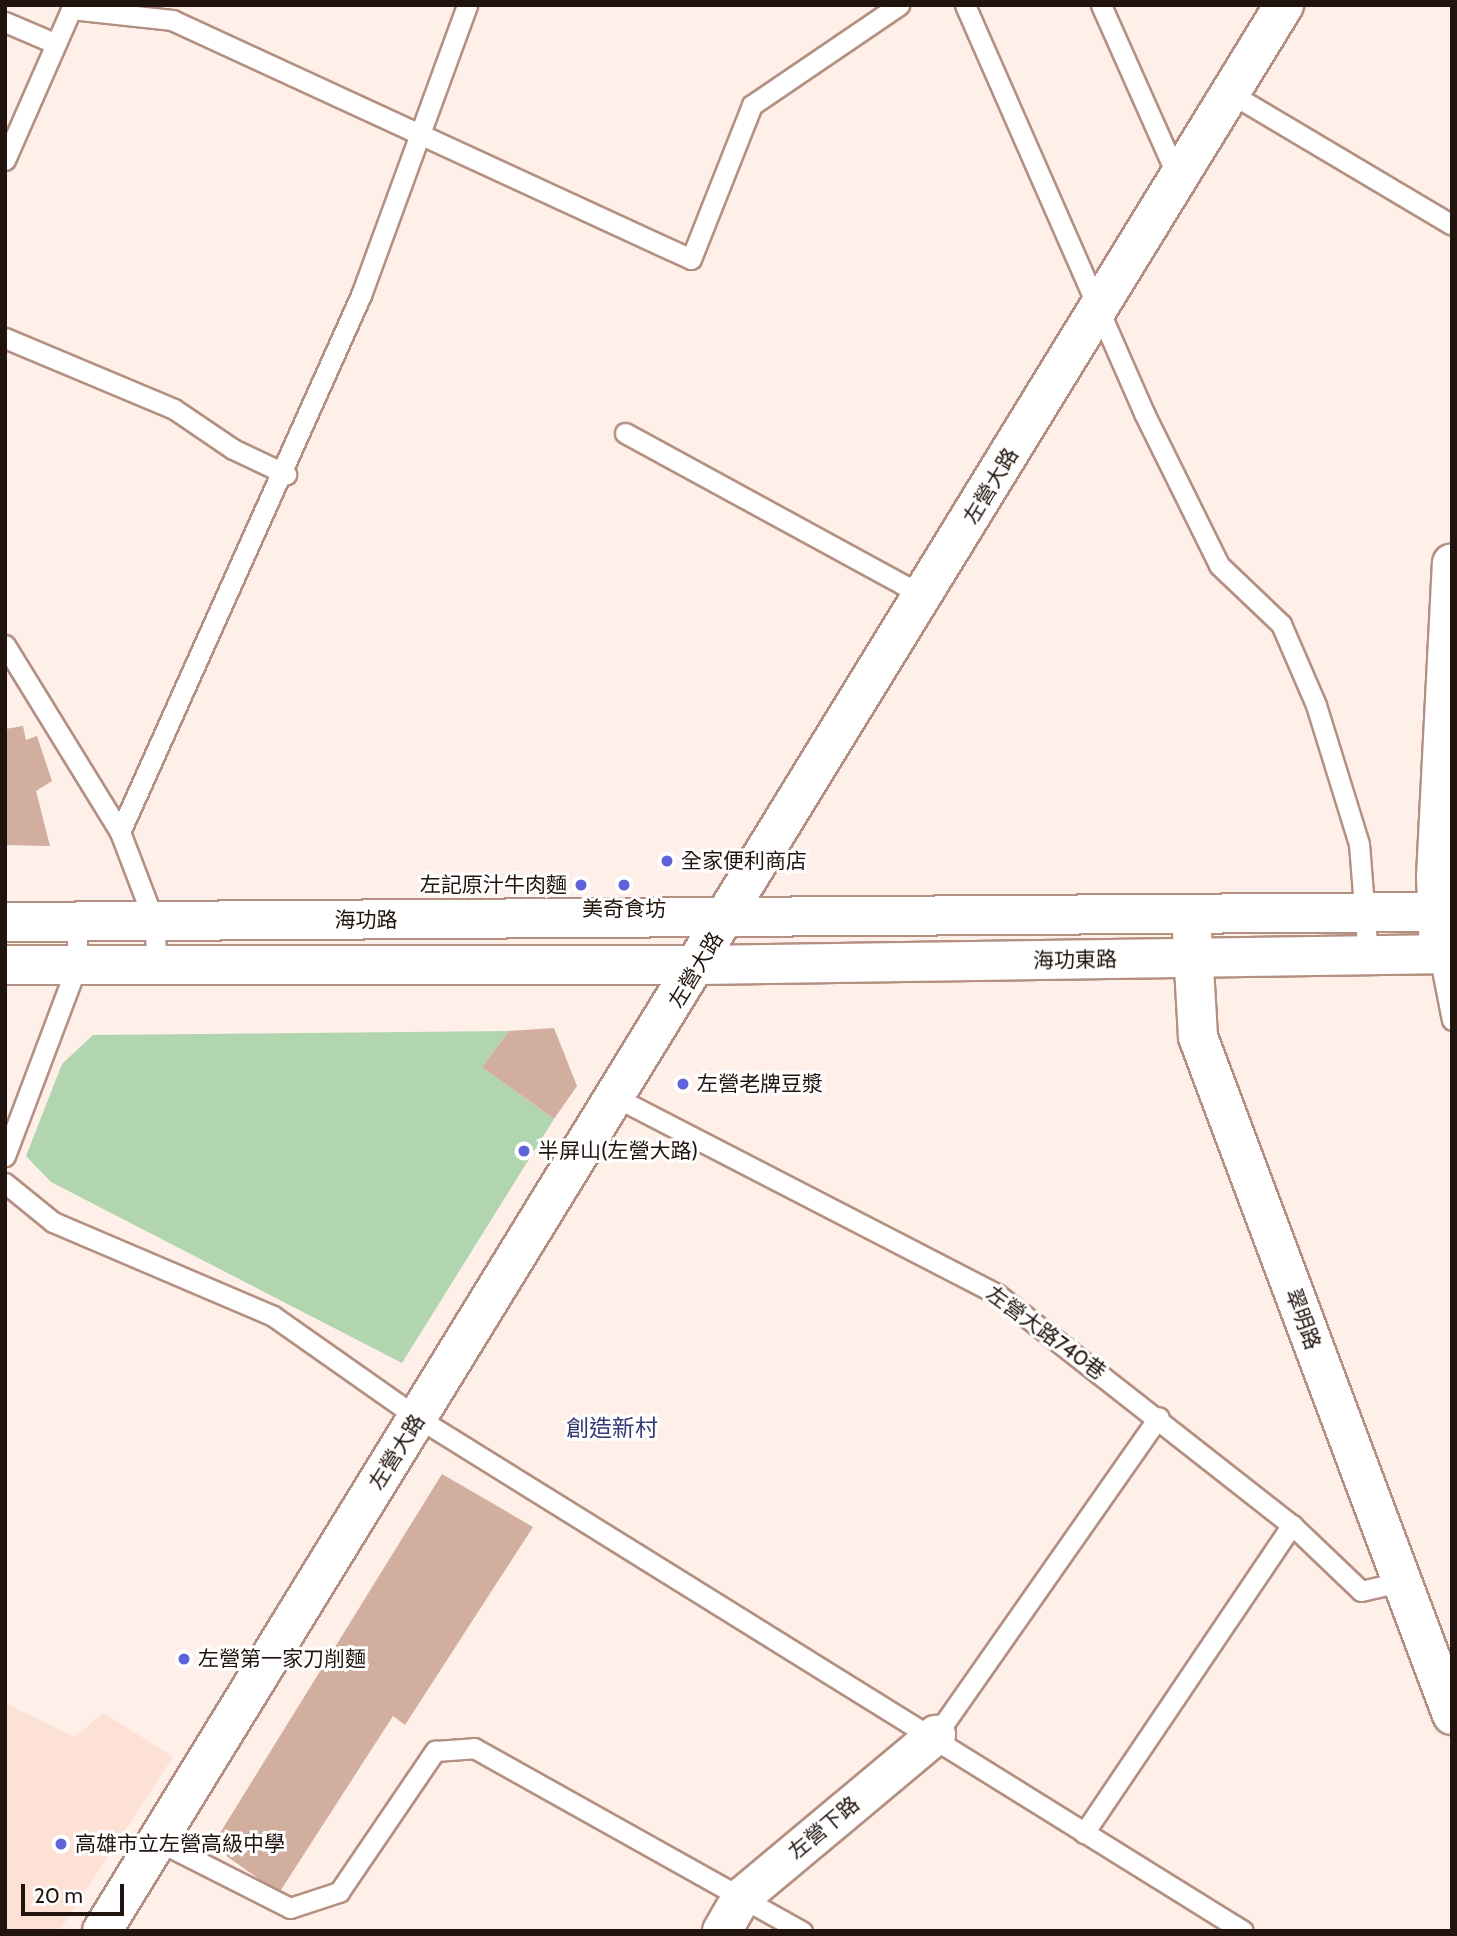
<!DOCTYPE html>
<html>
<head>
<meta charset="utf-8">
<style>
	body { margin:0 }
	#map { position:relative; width:1457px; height:1936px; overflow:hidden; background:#feefe8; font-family:Cabin,"Noto Sans TC",sans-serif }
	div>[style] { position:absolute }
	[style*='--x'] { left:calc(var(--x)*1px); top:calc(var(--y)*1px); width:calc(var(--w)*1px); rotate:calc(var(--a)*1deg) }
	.built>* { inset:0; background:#fde1d5 }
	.green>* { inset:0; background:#b1d5af }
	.building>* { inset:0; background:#d2ae9e }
	.roads { filter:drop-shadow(2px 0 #b39081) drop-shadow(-2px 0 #b39081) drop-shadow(0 2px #b39081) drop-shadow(0 -2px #b39081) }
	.lane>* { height:19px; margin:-9.5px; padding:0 9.5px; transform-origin:9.5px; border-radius:9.5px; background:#fff }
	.street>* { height:38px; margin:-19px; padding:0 19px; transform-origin:19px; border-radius:19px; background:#fff }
	.secondary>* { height:38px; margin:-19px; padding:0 19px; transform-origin:19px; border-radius:19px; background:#fff }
	.dots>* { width:19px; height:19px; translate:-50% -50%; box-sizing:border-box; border:4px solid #fff; border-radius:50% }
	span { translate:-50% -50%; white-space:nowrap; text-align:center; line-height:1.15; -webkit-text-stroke:6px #fff; paint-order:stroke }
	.street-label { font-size:21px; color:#21140e }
	.poi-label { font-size:21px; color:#21140e }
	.left { translate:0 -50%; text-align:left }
	.right { translate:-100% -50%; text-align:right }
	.neighbourhood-label { font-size:23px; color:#343773 }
	.frame { position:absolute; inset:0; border:7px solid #21140e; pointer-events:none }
	.scale { position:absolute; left:21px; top:1884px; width:103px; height:32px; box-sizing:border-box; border:4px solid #21140e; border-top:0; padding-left:9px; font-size:21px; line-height:24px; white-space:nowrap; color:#21140e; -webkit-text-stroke:5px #fff; paint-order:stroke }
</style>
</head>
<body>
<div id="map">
	<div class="built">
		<i style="clip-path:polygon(5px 1703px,74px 1737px,104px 1713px,173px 1757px,59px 1931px,5px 1931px)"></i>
	</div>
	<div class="green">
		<i style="clip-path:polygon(509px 1031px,482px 1067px,554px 1119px,402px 1363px,51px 1182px,26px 1156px,62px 1064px,93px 1035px)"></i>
	</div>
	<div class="building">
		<i style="clip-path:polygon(23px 726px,26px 740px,37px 736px,52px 781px,36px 791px,50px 846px,5px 845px,5px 729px)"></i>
		<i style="clip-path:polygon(554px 1028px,577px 1086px,554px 1119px,482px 1067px,509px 1031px)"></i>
		<i style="clip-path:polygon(442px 1474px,533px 1527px,405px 1725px,393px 1716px,279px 1893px,212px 1846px)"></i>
	</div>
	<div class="roads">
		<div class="lane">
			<i style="--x:965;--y:5;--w:446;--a:66.3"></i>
			<i style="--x:1144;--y:413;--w:169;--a:63.7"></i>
			<i style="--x:1219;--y:565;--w:86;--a:43.6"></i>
			<i style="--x:1281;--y:624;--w:88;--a:66.6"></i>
			<i style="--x:1316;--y:705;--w:145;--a:72.8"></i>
			<i style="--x:1359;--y:844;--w:111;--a:85.4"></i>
			<i style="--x:1101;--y:5;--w:189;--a:66"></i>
			<i style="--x:71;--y:9;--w:102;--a:6.2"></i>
			<i style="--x:172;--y:20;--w:571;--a:24.73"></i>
			<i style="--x:691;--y:259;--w:166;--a:-68.4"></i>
			<i style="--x:752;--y:105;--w:178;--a:-34.2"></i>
			<i style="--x:5;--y:22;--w:51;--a:23.1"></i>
			<i style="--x:1230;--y:93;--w:258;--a:30.7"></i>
			<i style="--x:5;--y:160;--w:169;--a:-66.3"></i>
			<i style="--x:5;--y:338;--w:183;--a:22.8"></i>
			<i style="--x:174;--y:409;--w:71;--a:34.1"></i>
			<i style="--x:233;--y:449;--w:59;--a:25.3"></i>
			<i style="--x:625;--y:433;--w:341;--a:28.6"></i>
			<i style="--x:5;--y:645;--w:220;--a:58.4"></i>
			<i style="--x:120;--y:832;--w:95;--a:69.1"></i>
			<i style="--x:154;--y:921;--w:45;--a:86.2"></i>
			<i style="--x:120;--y:832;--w:589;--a:-65.83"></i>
			<i style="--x:361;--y:295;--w:309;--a:-69.9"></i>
			<i style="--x:1439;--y:954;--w:67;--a:78.9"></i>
			<i style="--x:617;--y:1098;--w:428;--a:27.3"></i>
			<i style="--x:997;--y:1294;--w:375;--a:38.1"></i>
			<i style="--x:1292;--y:1525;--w:95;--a:43.7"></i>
			<i style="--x:1361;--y:1591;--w:40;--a:-13"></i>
			<i style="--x:5;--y:1156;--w:204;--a:-69.3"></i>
			<i style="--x:77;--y:965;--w:44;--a:-90"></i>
			<i style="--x:5;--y:1183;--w:62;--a:39.1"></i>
			<i style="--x:53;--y:1222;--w:239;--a:23.1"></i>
			<i style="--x:273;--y:1316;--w:177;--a:35.1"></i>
			<i style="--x:418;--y:1418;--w:971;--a:31.87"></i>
			<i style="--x:936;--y:1735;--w:388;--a:-55"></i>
			<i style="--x:1084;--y:1833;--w:372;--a:-56"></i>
			<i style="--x:156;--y:1840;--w:150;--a:26.9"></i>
			<i style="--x:290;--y:1908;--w:52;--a:-18.1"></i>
			<i style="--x:339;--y:1892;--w:171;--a:-55.8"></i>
			<i style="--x:435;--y:1751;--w:39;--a:-4"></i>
			<i style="--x:474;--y:1748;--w:376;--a:29.2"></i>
		</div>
		<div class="street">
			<i style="--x:1191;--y:915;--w:122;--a:86.7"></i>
			<i style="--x:1198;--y:1037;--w:724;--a:69.46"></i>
			<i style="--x:1439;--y:954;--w:77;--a:-92.2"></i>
			<i style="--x:1436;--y:877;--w:314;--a:-87.1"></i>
			<i style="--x:722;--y:1931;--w:39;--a:-60"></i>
			<i style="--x:742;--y:1897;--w:253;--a:-39.9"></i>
		</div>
		<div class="secondary">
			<i style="--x:5;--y:922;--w:1447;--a:-0.4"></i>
			<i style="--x:5;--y:965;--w:694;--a:0"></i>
			<i style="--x:699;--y:965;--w:753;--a:-0.84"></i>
			<i style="--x:102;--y:1931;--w:2260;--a:-58.46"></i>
		</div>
	</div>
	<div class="dots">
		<i style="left:667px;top:861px;background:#6062da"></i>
		<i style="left:581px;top:885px;background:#6062da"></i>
		<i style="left:624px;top:885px;background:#6062da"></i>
		<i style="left:683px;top:1084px;background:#6062da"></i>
		<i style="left:524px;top:1151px;background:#6062da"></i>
		<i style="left:184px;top:1659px;background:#6062da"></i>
		<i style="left:61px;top:1844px;background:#6062da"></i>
	</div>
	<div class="street-label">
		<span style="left:991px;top:486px;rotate:-59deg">左營大路</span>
		<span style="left:366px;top:920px">海功路</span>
		<span style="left:1075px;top:960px;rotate:-1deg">海功東路</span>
		<span style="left:696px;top:970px;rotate:-59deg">左營大路</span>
		<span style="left:1303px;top:1319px;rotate:70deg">翠明路</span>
		<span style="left:1046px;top:1333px;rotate:36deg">左營大路740巷</span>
		<span style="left:397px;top:1452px;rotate:-58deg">左營大路</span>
		<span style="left:824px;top:1828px;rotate:-40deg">左營下路</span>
	</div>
	<div class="poi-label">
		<span class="left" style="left:681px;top:861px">全家便利商店</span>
		<span class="right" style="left:567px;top:885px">左記原汁牛肉麵</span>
		<span style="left:624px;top:909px">美奇食坊</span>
		<span class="left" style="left:697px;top:1084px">左營老牌豆漿</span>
		<span class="left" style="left:538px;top:1151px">半屏山(左營大路)</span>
		<span class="left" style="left:198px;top:1659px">左營第一家刀削麵</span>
		<span class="left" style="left:75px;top:1844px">高雄市立左營高級中學</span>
	</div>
	<div class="neighbourhood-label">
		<span style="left:612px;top:1428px">創造新村</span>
	</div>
	<div class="frame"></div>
	<div class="scale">20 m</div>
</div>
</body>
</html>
